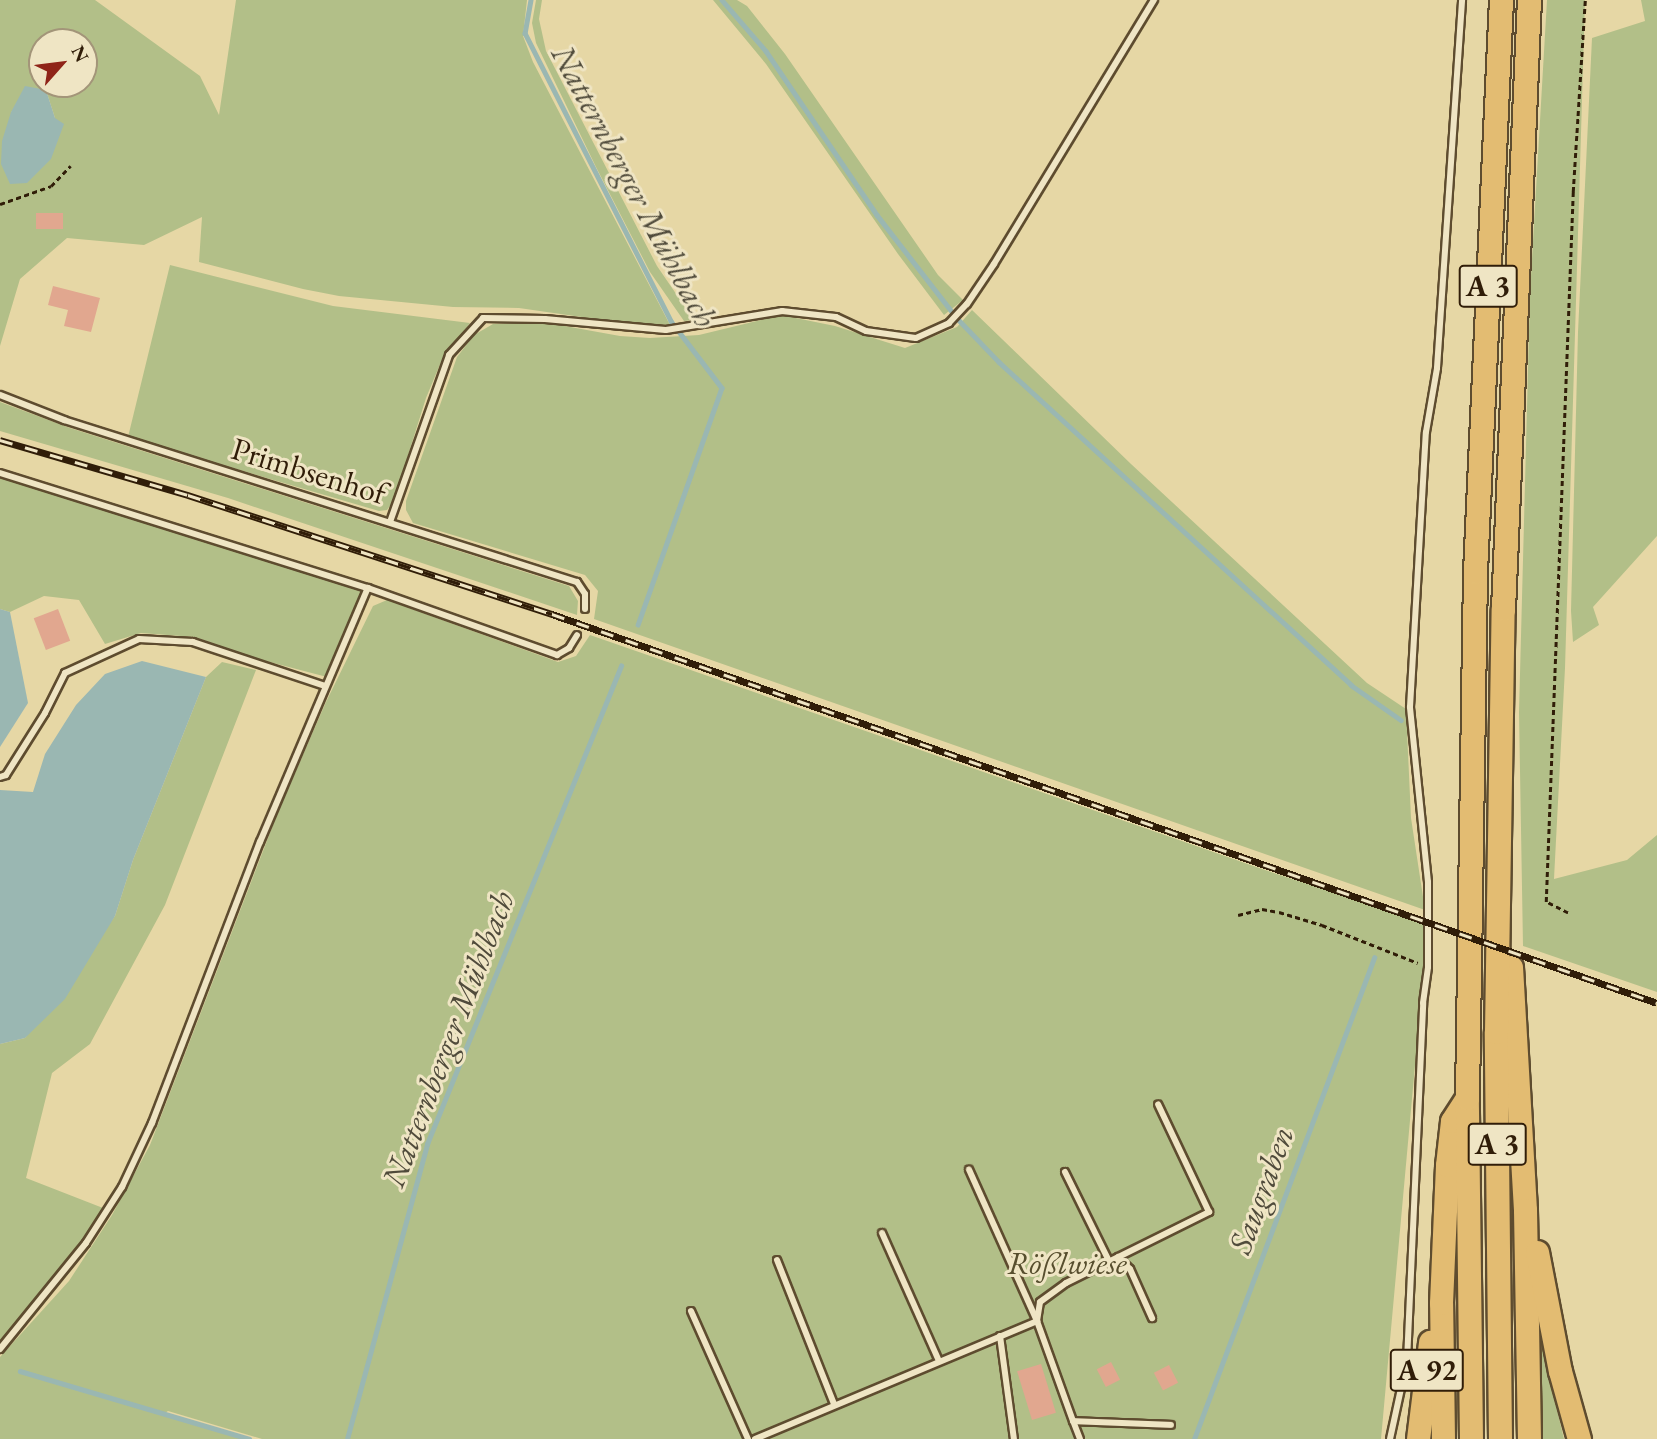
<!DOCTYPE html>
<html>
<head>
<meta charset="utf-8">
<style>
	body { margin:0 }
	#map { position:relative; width:1657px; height:1439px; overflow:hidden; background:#e6d7a5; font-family:"EB Garamond",serif }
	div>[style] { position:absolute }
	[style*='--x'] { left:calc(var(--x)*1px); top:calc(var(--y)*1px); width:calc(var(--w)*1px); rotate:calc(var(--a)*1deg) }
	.green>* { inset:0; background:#b2bf88 }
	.water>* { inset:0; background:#9ab7b2 }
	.stream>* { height:4.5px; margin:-2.25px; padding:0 2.25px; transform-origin:2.25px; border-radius:2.25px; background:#9ab7b2 }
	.building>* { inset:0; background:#e1a78f; transform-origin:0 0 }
	.path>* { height:2.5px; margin-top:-1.25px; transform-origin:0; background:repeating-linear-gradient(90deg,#301d08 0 5px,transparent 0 8.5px) }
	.roads { filter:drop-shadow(2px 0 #5e4c2f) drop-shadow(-2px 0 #5e4c2f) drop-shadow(0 2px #5e4c2f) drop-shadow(0 -2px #5e4c2f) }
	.lane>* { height:6px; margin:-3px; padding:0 3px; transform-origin:3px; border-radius:3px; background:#efe5c4 }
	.highway>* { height:23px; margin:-11.5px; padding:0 11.5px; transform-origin:11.5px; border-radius:11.5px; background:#e3bc72 }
	.rail>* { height:7px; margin-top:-3.5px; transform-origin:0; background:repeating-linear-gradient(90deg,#efe5c4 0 13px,#301d08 0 26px); box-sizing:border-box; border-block:2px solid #301d08 }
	span { translate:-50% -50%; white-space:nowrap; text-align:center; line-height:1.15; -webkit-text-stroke:6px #efe5c4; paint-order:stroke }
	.shield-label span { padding:2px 5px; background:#efe5c4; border:2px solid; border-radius:5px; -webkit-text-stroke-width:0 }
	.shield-label { font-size:30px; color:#301d08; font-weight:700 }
	.street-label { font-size:32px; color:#301d08 }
	.park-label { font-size:32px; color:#574e2e; font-style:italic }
	.water-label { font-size:33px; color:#504b3b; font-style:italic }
	.north { position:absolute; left:28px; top:28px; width:70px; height:70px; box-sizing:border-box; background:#efe5c4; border:2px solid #a39579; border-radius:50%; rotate:62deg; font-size:19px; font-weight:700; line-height:28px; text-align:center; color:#301d08 }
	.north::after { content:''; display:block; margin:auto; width:24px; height:32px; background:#8f2418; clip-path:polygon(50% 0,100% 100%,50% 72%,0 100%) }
</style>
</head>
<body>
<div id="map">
	<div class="green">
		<i style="clip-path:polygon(evenodd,0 0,95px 0,200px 76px,219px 115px,236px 0,527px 0,523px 36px,533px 62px,670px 325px,623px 323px,519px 308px,453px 307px,339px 296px,303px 289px,199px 262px,202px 217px,144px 245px,67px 238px,20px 279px,0 346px,0 0,42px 42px,84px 42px,84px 84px,42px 84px,42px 42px,0 0,46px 90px,55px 118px,11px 112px,46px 90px)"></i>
		<i style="clip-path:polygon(536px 0,542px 0,539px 19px,546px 51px,657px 266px,694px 320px,684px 321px,650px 272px,596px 167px,536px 43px,532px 23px)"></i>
		<i style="clip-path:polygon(713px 0,737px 0,747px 6px,785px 54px,938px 275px,963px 300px,944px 315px,898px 254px,766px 64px)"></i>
		<i style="clip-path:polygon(1547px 0,1585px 0,1565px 668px,1554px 879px,1627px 860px,1657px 835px,1657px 992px,1523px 946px,1519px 712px,1530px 293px)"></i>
		<i style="clip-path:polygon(1641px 0,1657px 0,1657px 536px,1593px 607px,1599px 625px,1573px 642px,1571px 611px,1578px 332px,1592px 38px,1645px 21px)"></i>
		<i style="clip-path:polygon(170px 265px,333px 306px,470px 323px,441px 362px,426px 398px,394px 500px,387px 510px,379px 511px,128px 437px)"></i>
		<i style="clip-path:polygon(972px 310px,1131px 464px,1367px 683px,1406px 709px,1411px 818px,1425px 910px,594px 619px,598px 591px,585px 575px,413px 523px,406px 510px,406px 501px,457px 357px,474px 335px,493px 324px,548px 323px,620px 336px,650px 338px,699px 335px,781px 315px,835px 326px,905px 348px,957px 327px)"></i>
		<i style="clip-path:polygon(0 402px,70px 428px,569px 586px,578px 601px,577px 615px,228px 498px,0 431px)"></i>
		<i style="clip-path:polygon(0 473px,368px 588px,327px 677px,262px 660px,194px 637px,141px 633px,105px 644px,79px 600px,44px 596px,10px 612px,0 609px)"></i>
		<i style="clip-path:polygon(387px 600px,558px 662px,576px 656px,590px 635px,1265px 870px,1428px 923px,1381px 1439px,262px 1439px,168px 1411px,162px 1415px,243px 1439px,0 1439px,0 1357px,69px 1281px,112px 1215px,150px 1145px,278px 812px,326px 702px,373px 606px)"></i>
		<i style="clip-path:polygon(222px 662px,256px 670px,165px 905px,90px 1044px,52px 1073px,26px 1178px,103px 1208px,85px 1238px,0 1343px,0 1044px,25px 1038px,115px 916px,133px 860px,206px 677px)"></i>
		<i style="clip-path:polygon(1540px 1339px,1564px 1439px,1538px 1439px,1536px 1340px)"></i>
	</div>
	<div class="water">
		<i style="clip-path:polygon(25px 86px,46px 90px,55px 118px,64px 124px,51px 159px,27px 183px,10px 184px,1px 164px,2px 141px,11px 112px)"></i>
		<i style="clip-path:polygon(0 609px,10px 612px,28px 703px,0 747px)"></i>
		<i style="clip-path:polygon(142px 661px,206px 677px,133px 860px,115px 916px,65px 999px,25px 1038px,0 1044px,0 790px,33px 792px,45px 754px,76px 705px,105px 674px)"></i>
	</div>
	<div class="stream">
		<i style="--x:531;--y:0;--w:34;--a:100"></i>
		<i style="--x:525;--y:33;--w:323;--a:63.1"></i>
		<i style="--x:671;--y:321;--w:84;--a:52.7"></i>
		<i style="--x:722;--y:388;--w:251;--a:109.5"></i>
		<i style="--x:722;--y:0;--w:67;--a:49.2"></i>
		<i style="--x:766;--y:51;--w:198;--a:55.9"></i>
		<i style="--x:877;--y:215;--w:130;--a:52.2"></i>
		<i style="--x:957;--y:318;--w:61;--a:46.3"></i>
		<i style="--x:999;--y:362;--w:478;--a:42.5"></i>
		<i style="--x:1351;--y:685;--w:61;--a:35"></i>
		<i style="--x:20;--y:1371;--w:239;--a:16.5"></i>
		<i style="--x:347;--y:1439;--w:306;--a:-74.8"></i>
		<i style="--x:427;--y:1144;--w:516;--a:-67.91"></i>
		<i style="--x:1194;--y:1439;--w:514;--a:-69.48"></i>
	</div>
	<div class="building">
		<i style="left:36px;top:213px;width:27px;height:16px"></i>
		<i style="clip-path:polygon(53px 286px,100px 298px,91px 332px,64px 326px,68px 310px,48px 305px)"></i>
		<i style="left:58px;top:609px;width:34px;height:26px;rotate:69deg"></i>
		<i style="left:1111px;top:1362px;width:20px;height:16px;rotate:63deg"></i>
		<i style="left:1041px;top:1364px;width:51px;height:25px;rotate:73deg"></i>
		<i style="left:1169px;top:1365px;width:20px;height:17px;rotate:63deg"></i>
	</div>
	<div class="path">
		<i style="--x:0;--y:204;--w:54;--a:-19.4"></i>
		<i style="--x:51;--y:186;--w:28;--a:-46"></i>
		<i style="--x:1568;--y:913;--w:25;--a:-153"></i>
		<i style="--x:1546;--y:902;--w:711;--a:-87.82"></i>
		<i style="--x:1573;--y:192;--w:192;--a:-86.4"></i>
		<i style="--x:1238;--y:915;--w:25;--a:-14"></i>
		<i style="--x:1262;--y:909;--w:17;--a:10"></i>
		<i style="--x:1279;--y:912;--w:45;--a:16.8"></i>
		<i style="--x:1322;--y:925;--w:103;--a:21.6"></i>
	</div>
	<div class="roads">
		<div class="lane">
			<i style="--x:0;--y:395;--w:69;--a:21.3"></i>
			<i style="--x:64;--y:420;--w:538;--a:17.53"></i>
			<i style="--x:577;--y:582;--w:14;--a:56"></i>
			<i style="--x:585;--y:594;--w:15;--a:90"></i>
			<i style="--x:0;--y:473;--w:386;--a:17.4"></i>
			<i style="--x:390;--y:522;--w:177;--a:-70.5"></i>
			<i style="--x:449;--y:355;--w:50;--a:-47.4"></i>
			<i style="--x:483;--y:318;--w:62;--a:0.9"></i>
			<i style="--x:545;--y:319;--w:121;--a:5.2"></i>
			<i style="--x:666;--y:330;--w:118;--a:-9.3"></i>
			<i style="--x:782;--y:311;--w:54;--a:6.3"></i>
			<i style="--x:836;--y:317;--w:33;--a:25"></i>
			<i style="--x:866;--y:331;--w:50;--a:8"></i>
			<i style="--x:916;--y:338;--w:36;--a:-24"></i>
			<i style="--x:949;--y:323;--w:26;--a:-47"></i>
			<i style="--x:967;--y:304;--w:48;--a:-56"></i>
			<i style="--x:994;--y:264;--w:309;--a:-58.8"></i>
			<i style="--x:0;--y:777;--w:6;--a:-18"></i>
			<i style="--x:6;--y:775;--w:73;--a:-57.8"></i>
			<i style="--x:45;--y:713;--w:45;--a:-63.4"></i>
			<i style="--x:65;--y:673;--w:81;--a:-24.7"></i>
			<i style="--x:139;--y:639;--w:54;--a:3.2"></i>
			<i style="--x:193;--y:642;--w:139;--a:18.4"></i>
			<i style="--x:1065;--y:1172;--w:99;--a:63.7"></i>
			<i style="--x:882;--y:1233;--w:140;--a:66"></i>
			<i style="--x:1118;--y:1257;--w:17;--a:45"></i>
			<i style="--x:1130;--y:1269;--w:54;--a:65.8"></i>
			<i style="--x:777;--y:1260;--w:155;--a:68.4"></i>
			<i style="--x:691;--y:1311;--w:140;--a:66"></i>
			<i style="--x:1000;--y:1336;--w:104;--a:82.3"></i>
			<i style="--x:0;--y:1349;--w:136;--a:-50.9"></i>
			<i style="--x:86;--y:1243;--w:67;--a:-57.3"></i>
			<i style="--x:122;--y:1187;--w:71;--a:-64.9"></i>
			<i style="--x:152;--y:1123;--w:301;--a:-69"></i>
			<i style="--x:260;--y:842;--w:276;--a:-67"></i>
			<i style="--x:368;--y:588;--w:201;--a:19.5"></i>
			<i style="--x:557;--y:655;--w:14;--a:-30"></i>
			<i style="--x:569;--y:648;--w:15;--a:-58"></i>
			<i style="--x:1073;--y:1421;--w:106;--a:-109.8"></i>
			<i style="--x:1037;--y:1321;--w:19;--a:-81"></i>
			<i style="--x:1040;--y:1302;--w:32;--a:-36"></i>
			<i style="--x:1066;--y:1283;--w:160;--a:-26.4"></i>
			<i style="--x:1209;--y:1212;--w:119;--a:-115.3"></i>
			<i style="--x:755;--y:1439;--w:306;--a:-22.7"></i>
			<i style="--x:1037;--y:1321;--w:166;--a:-114.2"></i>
			<i style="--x:1080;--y:1439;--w:19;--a:-111"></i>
			<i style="--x:1073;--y:1421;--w:98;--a:2.3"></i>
			<i style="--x:1390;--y:1439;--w:80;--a:-77.7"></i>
			<i style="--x:1407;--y:1361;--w:358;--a:-87.4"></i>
			<i style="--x:1423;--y:1003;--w:36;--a:-82"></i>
			<i style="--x:1428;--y:967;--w:85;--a:-90"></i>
			<i style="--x:1428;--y:882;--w:176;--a:-95.9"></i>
			<i style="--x:1410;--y:707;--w:275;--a:-86.7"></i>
			<i style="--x:1426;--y:432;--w:65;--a:-80.2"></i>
			<i style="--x:1437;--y:368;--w:369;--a:-86.1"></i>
		</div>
		<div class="highway">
			<i style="--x:1511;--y:967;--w:243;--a:86.7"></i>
			<i style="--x:1525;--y:1210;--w:229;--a:89"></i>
			<i style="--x:1537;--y:1252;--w:121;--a:79.1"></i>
			<i style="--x:1560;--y:1371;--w:71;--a:74.4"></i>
			<i style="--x:1418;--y:1439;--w:98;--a:-82.9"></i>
			<i style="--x:1443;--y:1439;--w:136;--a:-90.8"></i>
			<i style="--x:1441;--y:1303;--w:138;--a:-87.5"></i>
			<i style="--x:1447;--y:1165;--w:44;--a:-83.5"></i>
			<i style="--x:1452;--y:1121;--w:27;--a:-57"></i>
			<i style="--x:1471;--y:1439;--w:341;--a:-90.7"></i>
			<i style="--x:1467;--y:1098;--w:526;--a:-89.13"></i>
			<i style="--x:1475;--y:572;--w:573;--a:-87.4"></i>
			<i style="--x:1500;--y:1439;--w:407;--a:-90.6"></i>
			<i style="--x:1496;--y:1032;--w:423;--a:-89.1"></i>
			<i style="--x:1503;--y:609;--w:610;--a:-87.56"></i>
		</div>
	</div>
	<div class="rail">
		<i style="--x:0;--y:440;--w:196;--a:16.3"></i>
		<i style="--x:188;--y:495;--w:383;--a:18.1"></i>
		<i style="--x:552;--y:614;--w:1171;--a:19.39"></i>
	</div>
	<div class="shield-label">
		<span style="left:1488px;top:286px">A 3</span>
		<span style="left:1497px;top:1144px">A 3</span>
		<span style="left:1427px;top:1370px">A 92</span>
	</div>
	<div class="street-label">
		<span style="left:309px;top:471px;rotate:17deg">Primbsenhof</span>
	</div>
	<div class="park-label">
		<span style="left:1067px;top:1263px">Rößlwiese</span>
	</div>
	<div class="water-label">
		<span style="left:634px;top:186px;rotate:62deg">Natternberger Mühlbach</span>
		<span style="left:448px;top:1039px;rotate:-69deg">Natternberger Mühlbach</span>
		<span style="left:1261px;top:1190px;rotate:-70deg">Saugraben</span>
	</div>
	<div class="north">N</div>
</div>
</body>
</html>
